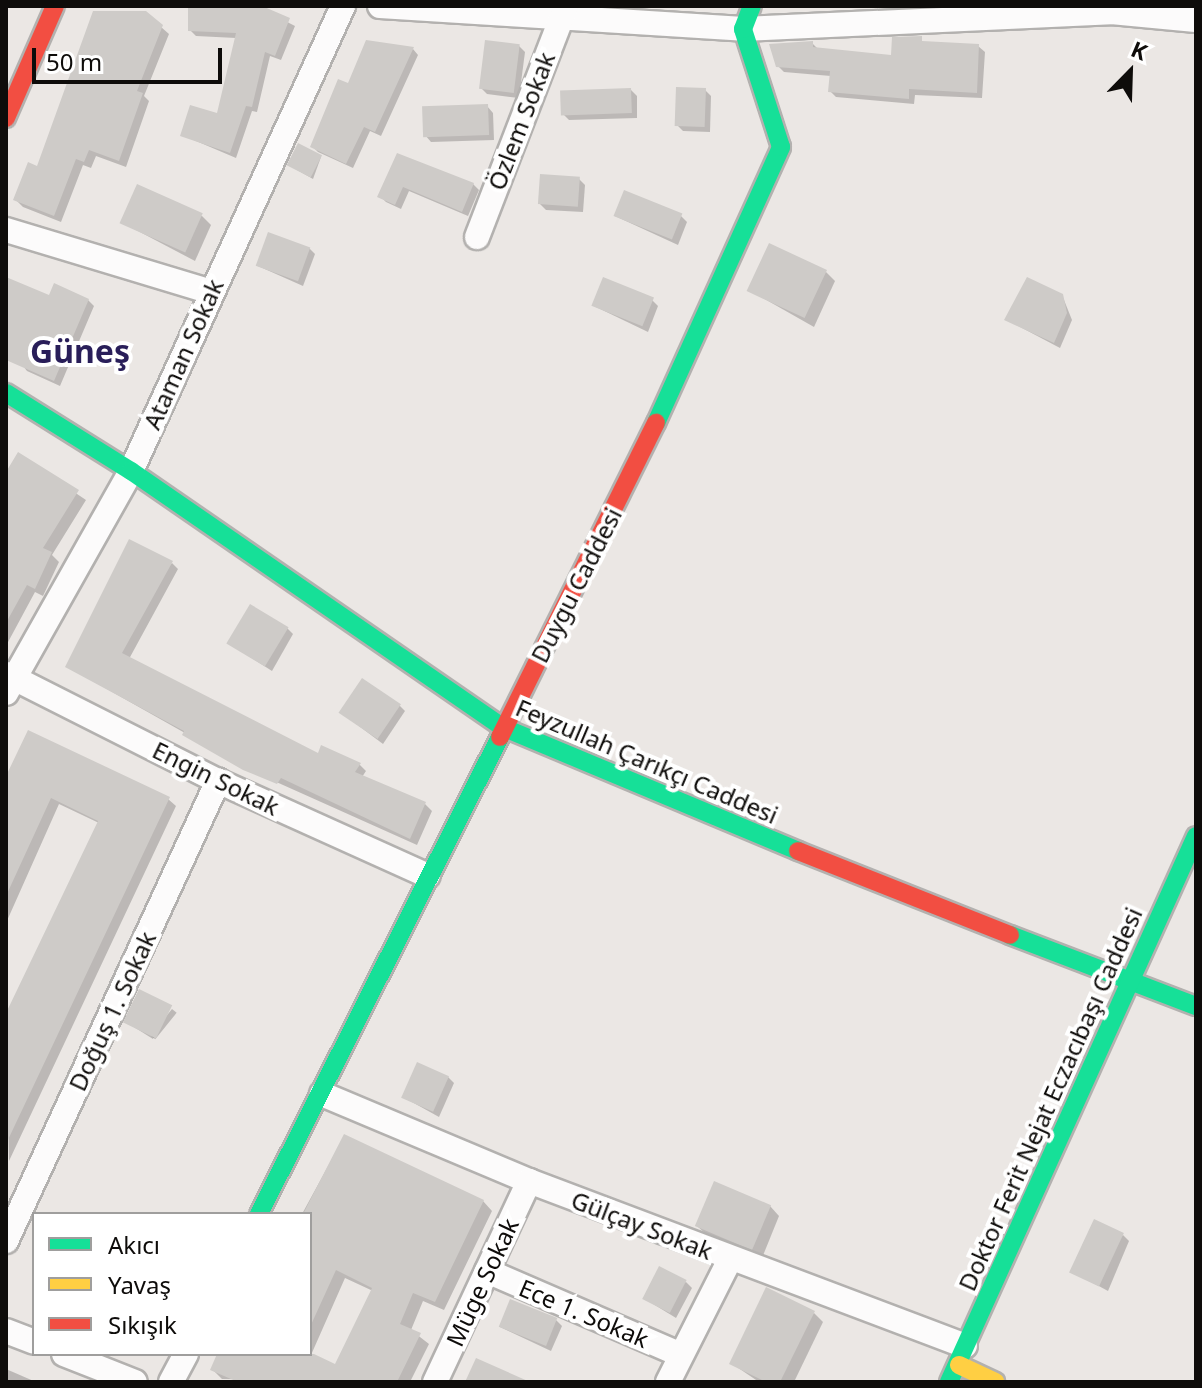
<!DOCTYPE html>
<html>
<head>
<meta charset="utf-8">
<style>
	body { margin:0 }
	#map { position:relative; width:1202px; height:1388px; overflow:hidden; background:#ebe7e4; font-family:"Noto Sans",sans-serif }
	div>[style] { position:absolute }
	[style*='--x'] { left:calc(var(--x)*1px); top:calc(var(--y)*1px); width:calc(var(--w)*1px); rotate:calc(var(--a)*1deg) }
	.shadow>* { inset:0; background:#0003; transform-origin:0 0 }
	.building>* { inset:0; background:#cecbc8; transform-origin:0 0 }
	.roads { filter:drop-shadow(2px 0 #b3b1af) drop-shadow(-2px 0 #b3b1af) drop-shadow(0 2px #b3b1af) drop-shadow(0 -2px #b3b1af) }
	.street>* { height:24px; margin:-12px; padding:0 12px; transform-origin:12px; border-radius:12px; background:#fcfbfb }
	.fast>* { height:18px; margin:-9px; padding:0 9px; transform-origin:9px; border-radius:9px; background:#16e098 }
	.slow>* { height:18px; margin:-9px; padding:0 9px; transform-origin:9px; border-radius:9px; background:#ffcf43 }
	.jam>* { height:18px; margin:-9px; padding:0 9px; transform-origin:9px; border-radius:9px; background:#f24e42 }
	span { translate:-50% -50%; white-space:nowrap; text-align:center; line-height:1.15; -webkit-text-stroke:8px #fff; paint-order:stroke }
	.street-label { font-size:24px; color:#0e0c0a }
	.district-label { font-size:32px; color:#291e59; font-weight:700 }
	.frame { position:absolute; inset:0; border:8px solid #0e0c0a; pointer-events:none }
	.legend { position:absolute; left:32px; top:1212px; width:280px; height:144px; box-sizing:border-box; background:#fff; border:2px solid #9f9e9d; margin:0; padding:10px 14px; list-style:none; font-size:24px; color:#0e0c0a }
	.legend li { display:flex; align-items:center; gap:16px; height:40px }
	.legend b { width:40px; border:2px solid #9f9e9d }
	.north { position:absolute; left:1090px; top:32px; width:80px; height:80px; -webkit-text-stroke:6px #fff; paint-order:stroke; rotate:23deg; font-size:22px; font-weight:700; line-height:32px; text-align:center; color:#0e0c0a }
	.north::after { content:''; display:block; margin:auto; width:28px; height:36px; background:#0e0c0a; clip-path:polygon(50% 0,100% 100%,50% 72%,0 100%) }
	.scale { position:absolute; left:32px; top:48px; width:190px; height:36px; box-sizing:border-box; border:4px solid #0e0c0a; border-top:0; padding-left:10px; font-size:24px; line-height:28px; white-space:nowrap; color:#0e0c0a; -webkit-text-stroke:6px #fff; paint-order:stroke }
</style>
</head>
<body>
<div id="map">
	<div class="shadow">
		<i style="clip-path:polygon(190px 6px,256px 6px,295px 26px,281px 60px,270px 56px,257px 112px,252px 111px,236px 158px,182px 135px,218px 116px,236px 38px,196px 36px,190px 30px)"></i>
		<i style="clip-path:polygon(161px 27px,169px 34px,144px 96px,149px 101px,126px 167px,96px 156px,91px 168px,83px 165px,61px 222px,23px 207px,16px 200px,38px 169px)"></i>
		<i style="clip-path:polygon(812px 43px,818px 49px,893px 57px,978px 46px,985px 52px,982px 98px,915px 95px,914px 104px,836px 97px,830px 91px,831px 76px,784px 72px,778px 66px)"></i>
		<i style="clip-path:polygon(519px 46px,525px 52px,519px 98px,487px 94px,481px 88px)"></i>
		<i style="clip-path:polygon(413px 49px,418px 55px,381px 136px,370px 131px,353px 168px,318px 152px,312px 146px,349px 86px)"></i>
		<i style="clip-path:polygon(631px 90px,637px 96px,637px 118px,569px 120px,563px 114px)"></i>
		<i style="clip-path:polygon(705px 90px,711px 96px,710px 132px,683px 131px,677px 125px)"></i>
		<i style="clip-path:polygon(487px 106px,493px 113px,494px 140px,431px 142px,425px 135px)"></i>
		<i style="clip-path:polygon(398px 155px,473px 184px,479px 190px,468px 216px,409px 191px,401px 209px,386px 202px,380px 196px)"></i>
		<i style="clip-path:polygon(321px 157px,313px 179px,292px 167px)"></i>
		<i style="clip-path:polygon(579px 179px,585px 185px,583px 212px,546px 210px,540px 204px)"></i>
		<i style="clip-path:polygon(202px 216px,211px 225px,195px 261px,121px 222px)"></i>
		<i style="clip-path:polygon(615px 216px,681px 216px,687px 222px,678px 245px)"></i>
		<i style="clip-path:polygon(309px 248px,315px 254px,303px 286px,258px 266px)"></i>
		<i style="clip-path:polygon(826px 272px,835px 281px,814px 327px,749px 290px)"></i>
		<i style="clip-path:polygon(6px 279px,50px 297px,88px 300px,94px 306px,60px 386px,27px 371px,6px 344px)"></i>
		<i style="clip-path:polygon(1062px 295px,1072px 320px,1060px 348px,1007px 320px)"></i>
		<i style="clip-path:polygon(652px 300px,658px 306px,648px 332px,594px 306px)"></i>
		<i style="clip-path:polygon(19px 455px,86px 500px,52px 555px,59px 562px,43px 596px,35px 592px,7px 644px,6px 475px)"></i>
		<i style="clip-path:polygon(172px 563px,178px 569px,129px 659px,318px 756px,359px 764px,366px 771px,362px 777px,425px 804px,432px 811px,417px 845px,254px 772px,68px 667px)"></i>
		<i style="clip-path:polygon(287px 628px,293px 634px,272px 671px,230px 644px)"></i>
		<i style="clip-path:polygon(399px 705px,405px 711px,383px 744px,343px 714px)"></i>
		<i style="clip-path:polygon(6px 777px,168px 799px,176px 806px,9px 1161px,6px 1018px,99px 823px,59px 804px,6px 923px)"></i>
		<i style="clip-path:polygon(169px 1006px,153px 1039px,126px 1022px)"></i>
		<i style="left:172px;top:1009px;width:6px;height:34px;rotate:39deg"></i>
		<i style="clip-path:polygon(448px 1077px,454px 1083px,439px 1117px,403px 1097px)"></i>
		<i style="clip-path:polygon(evenodd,344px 1137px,483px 1201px,492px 1211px,444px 1310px,423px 1301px,411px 1330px,429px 1344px,410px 1382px,222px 1379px,213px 1370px,219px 1354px,310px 1354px,310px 1214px,302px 1214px,344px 1137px,345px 1278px,373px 1291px,336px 1366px,311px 1355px,345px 1278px)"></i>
		<i style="clip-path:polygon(770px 1206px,779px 1216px,762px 1258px,707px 1235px,697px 1226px)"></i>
		<i style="clip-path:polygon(1123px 1235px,1129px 1241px,1108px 1291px,1071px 1271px)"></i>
		<i style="clip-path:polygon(686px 1282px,692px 1288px,676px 1318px,645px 1299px)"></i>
		<i style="clip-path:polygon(814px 1313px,823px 1322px,794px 1382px,759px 1382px,731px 1363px)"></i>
		<i style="clip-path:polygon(556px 1320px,562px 1326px,551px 1351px,500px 1327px)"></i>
		<i style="clip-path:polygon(6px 1369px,36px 1382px,6px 1382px)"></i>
	</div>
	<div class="building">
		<i style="clip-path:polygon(188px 6px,262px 6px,290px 18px,275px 56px,265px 52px,252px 107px,246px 106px,230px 153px,180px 136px,190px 105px,217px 113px,236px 33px,188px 31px)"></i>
		<i style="clip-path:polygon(93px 11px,146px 11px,163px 25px,137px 91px,143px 93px,119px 161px,89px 150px,84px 162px,76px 159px,54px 216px,13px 200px,28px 162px,37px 166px)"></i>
		<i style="clip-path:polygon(922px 36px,922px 41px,979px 44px,977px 93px,909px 89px,909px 99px,828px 92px,830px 71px,776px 67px,769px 44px,813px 41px,813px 47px,891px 55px,892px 37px)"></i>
		<i style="clip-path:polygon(366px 40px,414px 47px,375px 132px,364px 127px,346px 164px,310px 147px,338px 79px,348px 83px)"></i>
		<i style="left:485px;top:40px;width:35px;height:49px;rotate:7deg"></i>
		<i style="left:676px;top:87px;width:30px;height:39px;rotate:2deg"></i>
		<i style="left:631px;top:88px;width:25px;height:71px;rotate:88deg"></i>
		<i style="left:488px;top:104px;width:31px;height:66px;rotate:88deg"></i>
		<i style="left:298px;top:143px;width:27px;height:25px;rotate:27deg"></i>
		<i style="clip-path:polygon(397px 153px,474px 183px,462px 212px,403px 187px,395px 205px,377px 197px)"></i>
		<i style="left:540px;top:174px;width:40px;height:30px;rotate:4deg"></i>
		<i style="left:137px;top:184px;width:72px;height:43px;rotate:24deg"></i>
		<i style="left:624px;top:190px;width:63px;height:28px;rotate:22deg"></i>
		<i style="left:268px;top:232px;width:45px;height:36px;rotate:20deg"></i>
		<i style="left:769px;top:243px;width:64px;height:53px;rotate:25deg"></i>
		<i style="clip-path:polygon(6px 277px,49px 295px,54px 283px,89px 299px,54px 381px,6px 360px)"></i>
		<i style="left:603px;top:277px;width:55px;height:31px;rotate:22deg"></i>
		<i style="clip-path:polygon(1027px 277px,1063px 294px,1067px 313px,1054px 343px,1004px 320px)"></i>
		<i style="clip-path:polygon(18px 452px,79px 490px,43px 548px,52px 552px,35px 589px,27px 585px,6px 623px,6px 472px)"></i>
		<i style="clip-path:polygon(129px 539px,173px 561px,122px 653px,318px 753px,321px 745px,361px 763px,355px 772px,426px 802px,410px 839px,281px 778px,277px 784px,243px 770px,182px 735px,184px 731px,65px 667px)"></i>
		<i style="left:250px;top:604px;width:45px;height:46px;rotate:31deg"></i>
		<i style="left:362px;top:678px;width:47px;height:42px;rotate:34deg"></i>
		<i style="clip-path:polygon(28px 730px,170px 797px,6px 1144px,6px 1013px,98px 821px,51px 798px,6px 896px,6px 776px)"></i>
		<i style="left:139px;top:989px;width:37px;height:37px;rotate:26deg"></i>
		<i style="left:417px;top:1062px;width:35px;height:39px;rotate:24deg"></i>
		<i style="clip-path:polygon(344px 1134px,484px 1200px,435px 1302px,413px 1293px,400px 1324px,421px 1333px,397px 1382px,238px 1382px,210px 1370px,217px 1354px,314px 1354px,335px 1364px,372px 1288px,336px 1270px,310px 1327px,310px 1214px,303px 1214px)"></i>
		<i style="left:714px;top:1181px;width:62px;height:49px;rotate:23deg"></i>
		<i style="left:1094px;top:1219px;width:33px;height:59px;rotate:25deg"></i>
		<i style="left:659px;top:1266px;width:31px;height:37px;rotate:27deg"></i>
		<i style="clip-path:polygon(766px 1287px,815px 1311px,780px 1382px,766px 1382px,729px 1364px)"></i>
		<i style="left:510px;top:1299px;width:51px;height:30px;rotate:22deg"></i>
		<i style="clip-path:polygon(476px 1358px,530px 1382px,465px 1382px)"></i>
	</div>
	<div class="roads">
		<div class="street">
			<i style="--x:380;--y:6;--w:364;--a:3.6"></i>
			<i style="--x:743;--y:29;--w:368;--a:-2.6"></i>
			<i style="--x:1111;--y:12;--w:85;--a:5.4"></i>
			<i style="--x:6;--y:230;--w:214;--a:16.8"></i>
			<i style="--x:477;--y:237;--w:248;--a:-68.9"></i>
			<i style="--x:6;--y:674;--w:237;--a:26.8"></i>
			<i style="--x:218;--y:781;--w:230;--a:24.3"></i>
			<i style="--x:6;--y:693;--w:255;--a:-60.6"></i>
			<i style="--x:131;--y:471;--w:511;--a:-65.49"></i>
			<i style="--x:322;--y:1094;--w:225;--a:22.8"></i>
			<i style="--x:529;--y:1181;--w:466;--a:20.7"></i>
			<i style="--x:6;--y:1241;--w:507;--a:-65.26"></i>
			<i style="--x:487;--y:1271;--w:211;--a:23.4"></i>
			<i style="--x:6;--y:1331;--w:30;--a:21"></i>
			<i style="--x:64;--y:1354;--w:76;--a:21.5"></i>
			<i style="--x:171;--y:1382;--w:32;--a:-62"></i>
			<i style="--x:435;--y:1382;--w:222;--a:-64.9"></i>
			<i style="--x:668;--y:1382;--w:138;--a:-63.2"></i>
		</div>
		<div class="fast">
			<i style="--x:6;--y:393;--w:147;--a:32"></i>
			<i style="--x:131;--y:471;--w:451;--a:34.6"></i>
			<i style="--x:502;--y:727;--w:321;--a:22.7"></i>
			<i style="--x:656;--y:423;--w:303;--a:-65.6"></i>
			<i style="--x:781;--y:147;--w:124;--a:-107.9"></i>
			<i style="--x:743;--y:29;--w:25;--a:-69"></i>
			<i style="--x:1010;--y:935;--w:199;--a:20.9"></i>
			<i style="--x:259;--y:1214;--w:534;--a:-63.2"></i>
			<i style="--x:949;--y:1382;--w:599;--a:-65.66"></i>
		</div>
		<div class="slow">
			<i style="--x:959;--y:1365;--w:40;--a:25"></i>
		</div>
		<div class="jam">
			<i style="--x:6;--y:118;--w:122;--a:-66.4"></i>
			<i style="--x:500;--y:737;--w:351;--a:-63.6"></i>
			<i style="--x:798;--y:851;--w:228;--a:21.6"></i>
		</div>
	</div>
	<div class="street-label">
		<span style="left:521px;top:121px;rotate:-69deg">Özlem Sokak</span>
		<span style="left:183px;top:354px;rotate:-66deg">Ataman Sokak</span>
		<span style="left:576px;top:585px;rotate:-63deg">Duygu Caddesi</span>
		<span style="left:647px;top:761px;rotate:23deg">Feyzullah Çarıkçı Caddesi</span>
		<span style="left:216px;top:778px;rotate:26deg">Engin Sokak</span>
		<span style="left:112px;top:1011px;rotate:-65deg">Doğuş 1. Sokak</span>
		<span style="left:1050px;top:1099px;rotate:-66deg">Doktor Ferit Nejat Eczacıbaşı Caddesi</span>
		<span style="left:642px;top:1225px;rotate:21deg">Gülçay Sokak</span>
		<span style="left:482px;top:1282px;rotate:-65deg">Müge Sokak</span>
		<span style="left:584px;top:1313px;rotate:23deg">Ece 1. Sokak</span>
	</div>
	<div class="district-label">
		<span style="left:80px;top:351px">Güneş</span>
	</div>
	<div class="frame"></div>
	<ul class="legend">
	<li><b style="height:10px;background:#16e098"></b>Akıcı</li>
	<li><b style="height:10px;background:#ffcf43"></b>Yavaş</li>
	<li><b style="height:10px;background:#f24e42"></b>Sıkışık</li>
	</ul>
	<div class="north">K</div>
	<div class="scale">50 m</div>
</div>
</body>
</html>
